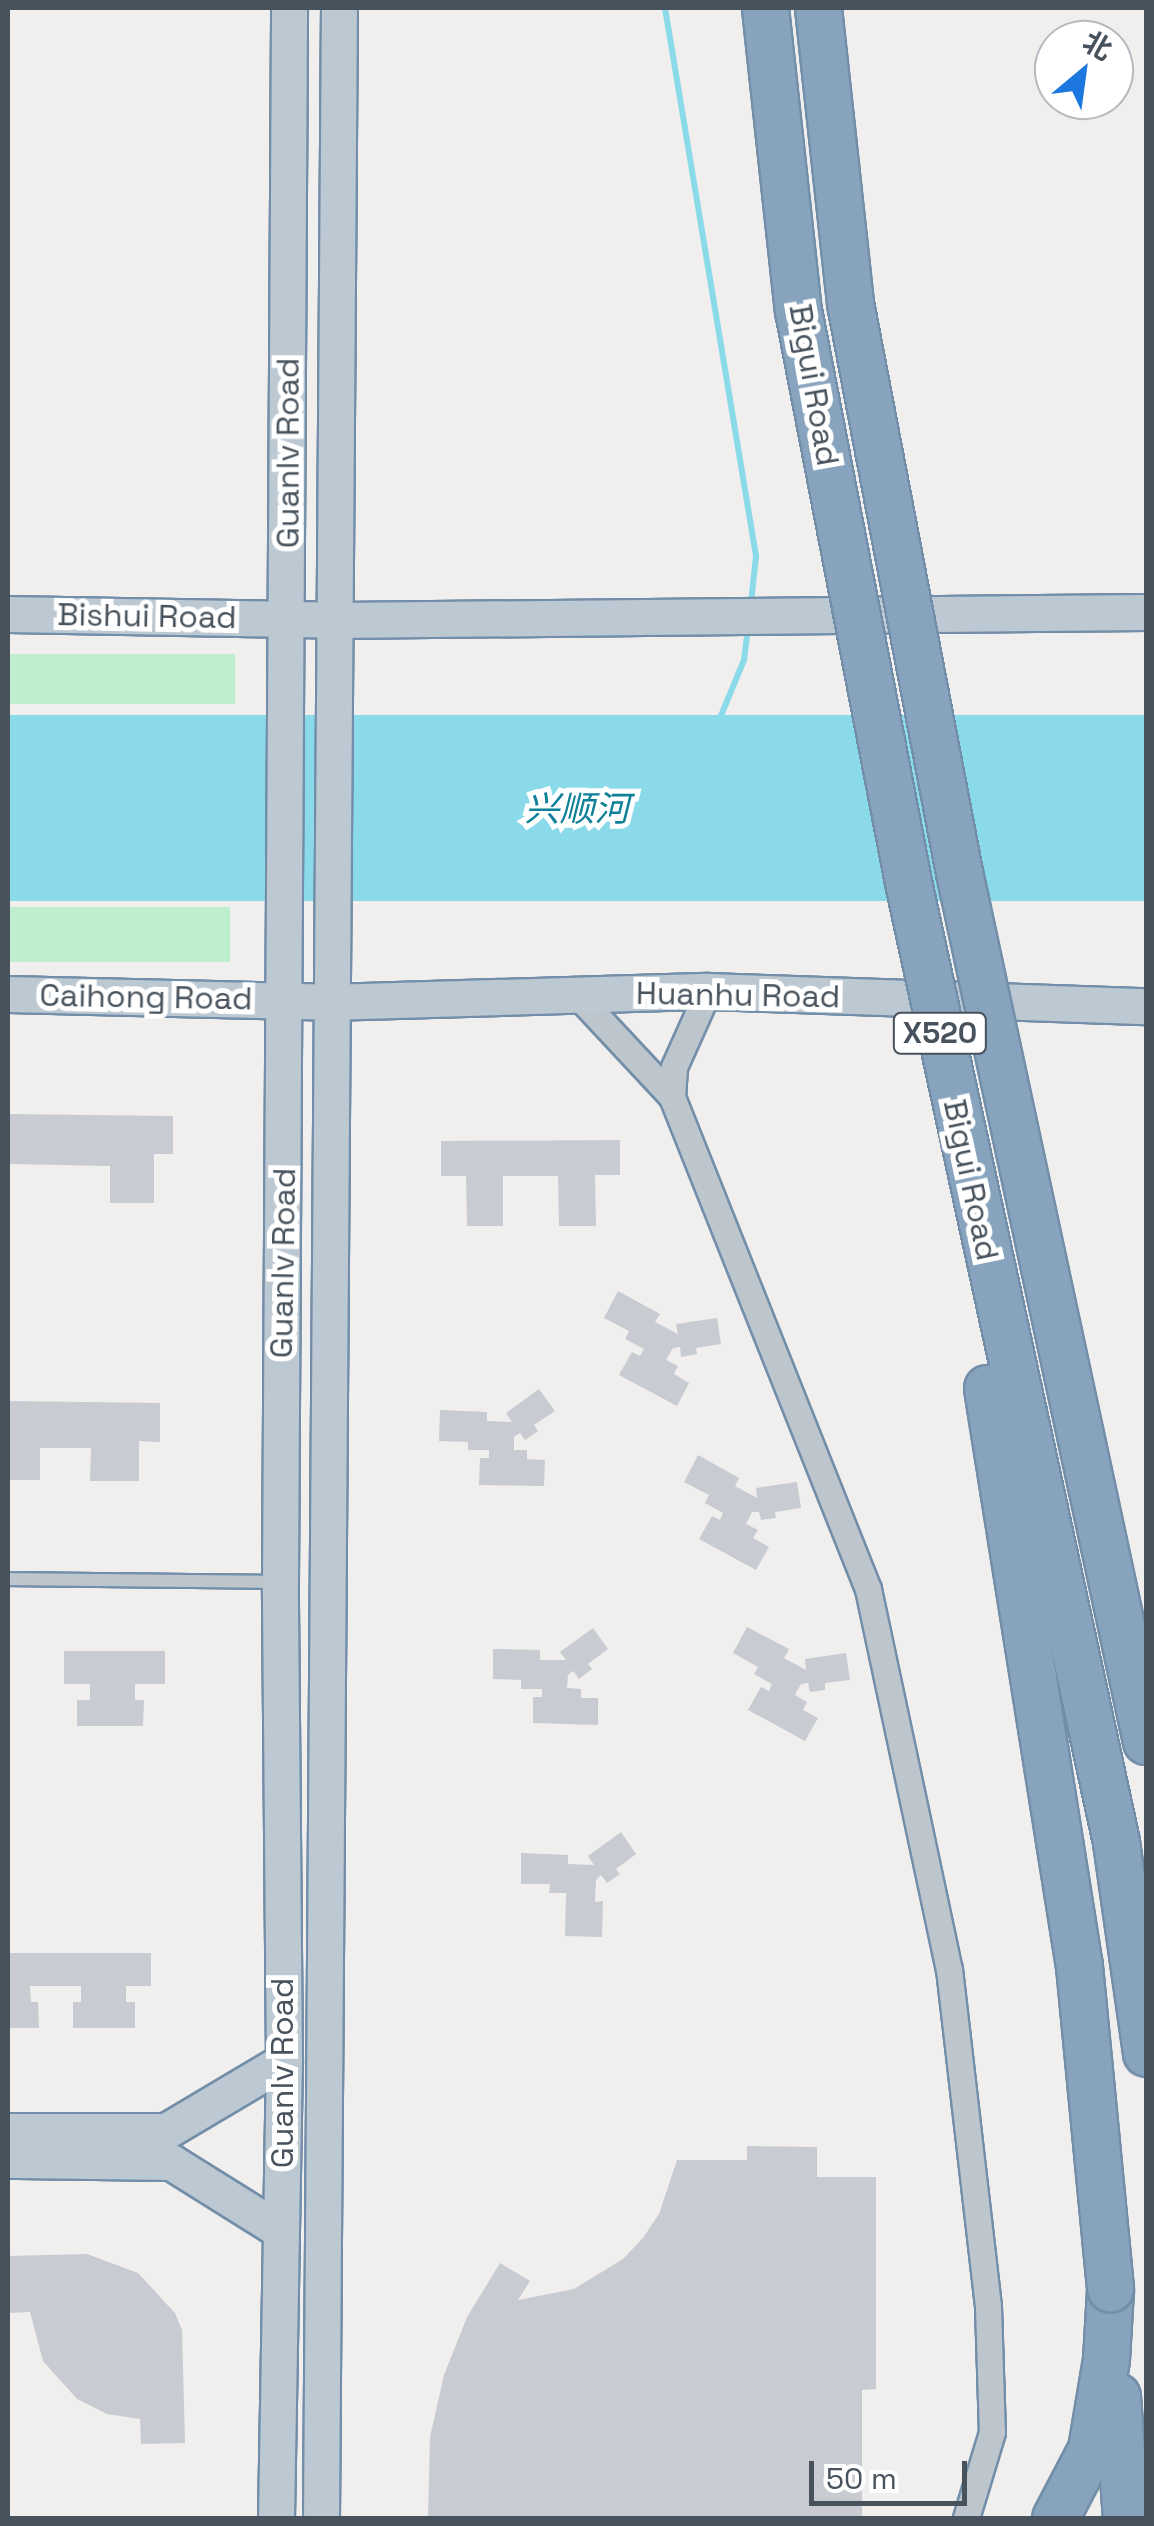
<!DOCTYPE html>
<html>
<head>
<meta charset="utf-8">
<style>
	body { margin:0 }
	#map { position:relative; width:1154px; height:2526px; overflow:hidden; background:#f1eeee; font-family:"Space Grotesk","Noto Sans SC",sans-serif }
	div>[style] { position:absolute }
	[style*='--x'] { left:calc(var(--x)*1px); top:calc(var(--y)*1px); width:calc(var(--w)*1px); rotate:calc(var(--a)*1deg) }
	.green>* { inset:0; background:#bdeece; transform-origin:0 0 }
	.water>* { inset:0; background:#8bdaea; transform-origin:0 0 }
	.stream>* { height:6px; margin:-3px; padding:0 3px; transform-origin:3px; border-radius:3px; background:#8bdaea }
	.building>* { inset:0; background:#c8cbd1 }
	.roads { filter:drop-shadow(2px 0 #728ea8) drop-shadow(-2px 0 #728ea8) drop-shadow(0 2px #728ea8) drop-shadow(0 -2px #728ea8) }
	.lane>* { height:12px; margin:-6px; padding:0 6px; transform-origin:6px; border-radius:6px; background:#bdc6cd }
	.street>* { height:25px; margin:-12.5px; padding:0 12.5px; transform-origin:12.5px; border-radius:12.5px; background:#bdc6cd }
	.secondary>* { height:35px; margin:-17.5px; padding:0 17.5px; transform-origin:17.5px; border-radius:17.5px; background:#bcc8d2 }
	.highway>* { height:45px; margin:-22.5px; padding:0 22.5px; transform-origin:22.5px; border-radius:22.5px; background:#87a3bd }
	.bridges { filter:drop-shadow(2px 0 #728ea8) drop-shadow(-2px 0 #728ea8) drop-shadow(0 2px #728ea8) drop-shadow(0 -2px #728ea8) }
	.highway-bridge>* { height:45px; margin:-22.5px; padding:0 22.5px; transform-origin:22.5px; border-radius:22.5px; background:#87a3bd }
	span { translate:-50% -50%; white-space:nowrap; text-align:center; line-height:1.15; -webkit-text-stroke:10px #fff; paint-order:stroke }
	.shield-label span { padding:2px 8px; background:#fff; border:2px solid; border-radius:8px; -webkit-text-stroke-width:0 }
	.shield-label { font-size:30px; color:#47525c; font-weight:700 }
	.street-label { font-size:32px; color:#47525c }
	.water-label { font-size:35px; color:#0e8098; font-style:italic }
	.frame { position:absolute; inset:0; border:10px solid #47525c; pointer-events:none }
	.north { position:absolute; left:1034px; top:20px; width:100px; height:100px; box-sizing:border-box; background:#fff; border:2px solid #b5babe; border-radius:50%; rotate:29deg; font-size:28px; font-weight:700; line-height:40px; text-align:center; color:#47525c }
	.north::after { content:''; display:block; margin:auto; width:35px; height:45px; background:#1c77de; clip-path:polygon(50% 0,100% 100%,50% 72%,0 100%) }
	.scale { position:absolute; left:809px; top:2461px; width:158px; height:45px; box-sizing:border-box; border:5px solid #47525c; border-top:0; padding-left:12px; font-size:30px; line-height:35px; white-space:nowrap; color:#47525c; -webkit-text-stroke:8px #fff; paint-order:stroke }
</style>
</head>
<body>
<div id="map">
	<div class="green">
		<i style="left:8px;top:654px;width:227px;height:50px"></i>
		<i style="left:8px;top:907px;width:222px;height:55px"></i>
	</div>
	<div class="water">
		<i style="left:1146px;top:715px;width:186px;height:1138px;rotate:90deg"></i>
	</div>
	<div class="stream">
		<i style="--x:665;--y:8;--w:556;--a:80.57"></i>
		<i style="--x:756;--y:556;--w:47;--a:96.1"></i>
		<i style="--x:718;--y:723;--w:68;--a:-67.6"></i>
		<i style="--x:744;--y:660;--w:34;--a:-83"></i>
	</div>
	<div class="building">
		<i style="clip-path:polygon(8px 1114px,173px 1116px,173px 1154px,154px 1154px,154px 1203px,110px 1203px,110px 1166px,8px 1164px)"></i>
		<i style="clip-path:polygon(620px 1140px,620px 1175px,595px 1175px,596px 1226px,559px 1226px,558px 1176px,503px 1176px,503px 1226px,467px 1226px,466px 1176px,441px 1176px,441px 1141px)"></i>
		<i style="clip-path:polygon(618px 1291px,660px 1314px,655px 1322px,678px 1334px,676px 1324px,717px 1318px,721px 1344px,696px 1348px,697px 1354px,681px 1357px,680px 1347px,673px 1348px,666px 1360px,678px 1366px,674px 1374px,689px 1383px,677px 1406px,619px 1375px,632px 1352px,640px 1356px,644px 1349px,625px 1339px,629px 1331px,604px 1318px)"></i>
		<i style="clip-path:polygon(539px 1389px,555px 1411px,534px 1425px,538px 1431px,525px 1440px,520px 1433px,514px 1437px,514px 1450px,527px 1450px,527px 1459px,545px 1460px,544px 1486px,479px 1485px,480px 1458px,489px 1458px,489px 1450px,468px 1450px,468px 1442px,439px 1441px,440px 1410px,487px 1412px,487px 1421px,512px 1422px,506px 1413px)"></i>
		<i style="clip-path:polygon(8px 1401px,160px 1403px,160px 1442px,139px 1441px,139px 1481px,90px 1481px,91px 1448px,40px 1448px,40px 1480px,8px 1480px)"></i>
		<i style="clip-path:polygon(698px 1455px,739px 1478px,735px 1486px,757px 1498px,756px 1488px,797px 1482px,801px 1508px,775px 1512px,776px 1518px,761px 1520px,759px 1512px,752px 1512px,746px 1524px,758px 1530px,753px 1538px,769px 1547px,756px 1570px,699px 1539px,712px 1516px,720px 1520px,723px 1513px,705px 1503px,709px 1495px,684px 1482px)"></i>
		<i style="clip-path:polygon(747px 1627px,789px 1649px,784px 1658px,806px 1670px,805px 1659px,846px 1653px,850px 1680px,825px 1683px,825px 1690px,810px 1692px,808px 1683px,801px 1684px,795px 1695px,807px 1702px,803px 1710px,818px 1718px,805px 1741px,748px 1710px,761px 1687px,769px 1691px,772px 1684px,754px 1674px,758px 1667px,733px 1653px)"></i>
		<i style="clip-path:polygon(593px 1628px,608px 1649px,588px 1664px,592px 1669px,579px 1679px,573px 1671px,568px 1675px,567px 1688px,581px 1689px,581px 1698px,598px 1698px,598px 1725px,533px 1723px,533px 1697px,542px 1697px,542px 1689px,521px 1689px,521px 1680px,493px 1679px,493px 1649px,540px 1650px,540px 1660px,566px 1660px,560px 1652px)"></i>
		<i style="clip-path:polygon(64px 1651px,165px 1651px,165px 1684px,135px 1684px,135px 1700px,144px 1700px,143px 1726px,77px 1726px,77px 1700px,90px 1700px,90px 1684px,64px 1684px)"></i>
		<i style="clip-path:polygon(621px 1832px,636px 1854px,616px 1869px,620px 1874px,607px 1883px,601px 1875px,596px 1880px,595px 1902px,603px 1901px,602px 1937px,565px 1936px,566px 1893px,549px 1893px,550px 1884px,521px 1884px,521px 1853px,568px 1855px,568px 1864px,594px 1865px,588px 1856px)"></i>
		<i style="clip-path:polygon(8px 1953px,151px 1953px,151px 1986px,126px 1986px,126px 2002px,135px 2002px,135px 2028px,73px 2028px,73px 2002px,81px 2002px,81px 1986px,30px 1986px,31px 2002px,38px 2002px,39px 2028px,8px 2028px)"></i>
		<i style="clip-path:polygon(747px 2146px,817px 2147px,817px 2177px,876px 2177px,876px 2389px,862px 2390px,862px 2518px,428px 2518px,430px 2437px,444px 2375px,467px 2317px,500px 2263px,530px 2281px,518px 2300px,574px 2289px,623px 2259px,643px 2238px,659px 2214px,677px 2160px,747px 2160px)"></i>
		<i style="clip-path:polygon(87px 2254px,138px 2273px,175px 2313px,182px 2330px,185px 2443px,141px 2444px,140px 2419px,107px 2414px,77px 2399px,43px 2361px,30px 2312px,8px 2313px,8px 2256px)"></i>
	</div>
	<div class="roads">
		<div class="lane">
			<i style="--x:8;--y:1579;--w:272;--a:0.6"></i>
		</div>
		<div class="street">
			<i style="--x:577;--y:995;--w:139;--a:47"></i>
			<i style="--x:672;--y:1097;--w:530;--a:68.28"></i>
			<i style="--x:868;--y:1589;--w:389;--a:78"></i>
			<i style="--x:949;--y:1969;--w:340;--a:83.4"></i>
			<i style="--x:988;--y:2307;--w:125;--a:88.2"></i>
			<i style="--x:992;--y:2432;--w:90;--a:106.8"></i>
			<i style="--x:672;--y:1097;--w:30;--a:-86"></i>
			<i style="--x:674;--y:1067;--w:83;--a:-65.9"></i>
		</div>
		<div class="secondary">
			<i style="--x:8;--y:614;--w:329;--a:1"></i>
			<i style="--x:337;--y:620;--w:809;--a:-0.57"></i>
			<i style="--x:8;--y:994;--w:321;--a:1.4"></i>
			<i style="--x:329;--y:1002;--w:379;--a:-1.7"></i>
			<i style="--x:708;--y:991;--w:438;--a:2"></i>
			<i style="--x:8;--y:2131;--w:158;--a:0"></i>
			<i style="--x:166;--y:2131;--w:137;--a:-30.7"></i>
			<i style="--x:8;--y:2160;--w:163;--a:0.7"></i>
			<i style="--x:171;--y:2162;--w:128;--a:32"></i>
			<i style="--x:276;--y:2518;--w:457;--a:-89"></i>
			<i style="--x:284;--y:2061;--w:479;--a:-90.5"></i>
			<i style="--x:280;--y:1582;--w:1574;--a:-89.67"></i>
			<i style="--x:321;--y:2518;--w:2510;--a:-89.59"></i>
		</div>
		<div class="highway">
			<i style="--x:1117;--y:2396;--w:122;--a:85.8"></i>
			<i style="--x:1055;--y:2518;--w:78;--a:-62.4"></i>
			<i style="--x:1091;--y:2449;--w:91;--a:-80.5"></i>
			<i style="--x:1106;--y:2359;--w:70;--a:-86.7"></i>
		</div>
	</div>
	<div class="bridges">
		<div class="highway-bridge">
			<i style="--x:765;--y:8;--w:304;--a:83.8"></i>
			<i style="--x:798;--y:310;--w:582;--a:79.11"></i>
			<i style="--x:908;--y:882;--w:982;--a:77.77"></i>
			<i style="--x:1116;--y:1842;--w:213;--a:81.9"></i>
			<i style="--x:818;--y:8;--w:297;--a:83.8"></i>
			<i style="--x:850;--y:303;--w:579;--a:79.16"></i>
			<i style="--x:959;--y:872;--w:889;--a:77.86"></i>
			<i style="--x:987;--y:1388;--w:585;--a:80.96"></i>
			<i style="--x:1079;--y:1966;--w:324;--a:84.5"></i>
		</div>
	</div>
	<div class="shield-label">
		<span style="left:940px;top:1033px">X520</span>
	</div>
	<div class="street-label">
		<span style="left:814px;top:385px;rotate:80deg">Bigui Road</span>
		<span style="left:288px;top:453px;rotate:-90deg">Guanlv Road</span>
		<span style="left:147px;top:616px;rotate:1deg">Bishui Road</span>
		<span style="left:738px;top:995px;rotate:1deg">Huanhu Road</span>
		<span style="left:146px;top:997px;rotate:1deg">Caihong Road</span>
		<span style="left:971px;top:1180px;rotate:78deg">Bigui Road</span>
		<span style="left:283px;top:1263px;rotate:-89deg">Guanlv Road</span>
		<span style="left:282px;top:2073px;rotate:-90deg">Guanlv Road</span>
	</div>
	<div class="water-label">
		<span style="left:577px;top:809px">兴顺河</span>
	</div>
	<div class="frame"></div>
	<div class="north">北</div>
	<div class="scale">50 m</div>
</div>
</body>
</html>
